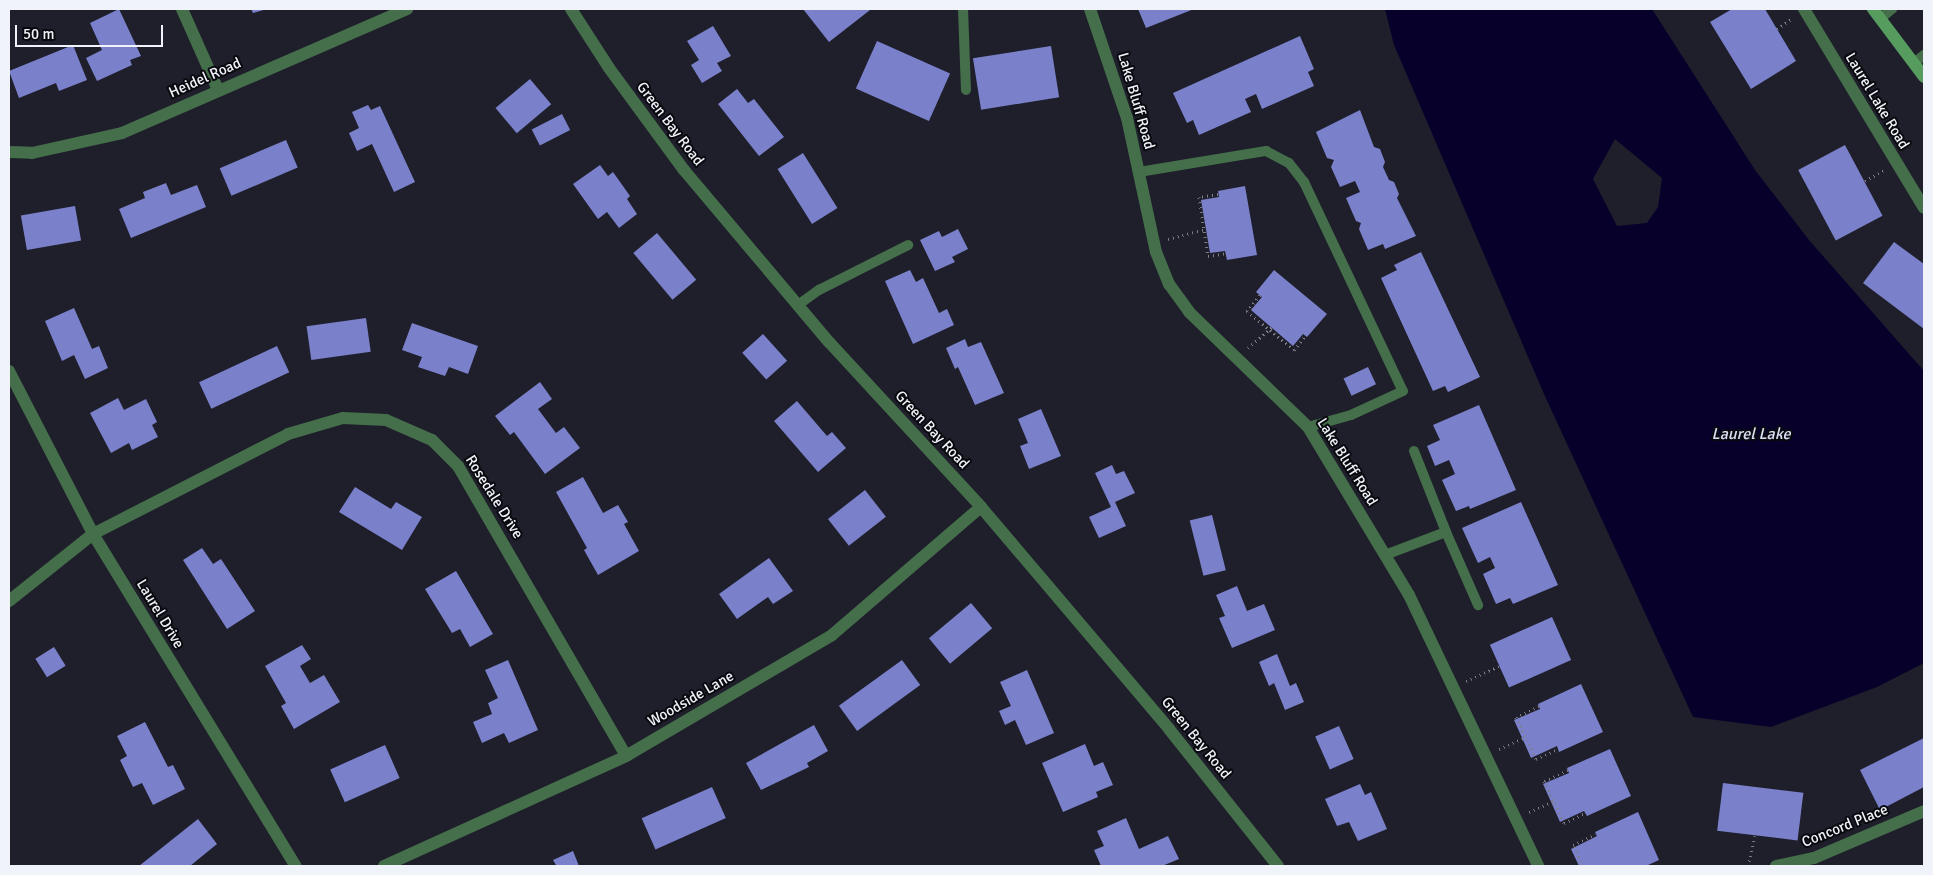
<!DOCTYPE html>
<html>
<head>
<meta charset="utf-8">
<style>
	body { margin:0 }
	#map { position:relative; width:1933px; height:875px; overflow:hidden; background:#1e1f2b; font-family:Signika,sans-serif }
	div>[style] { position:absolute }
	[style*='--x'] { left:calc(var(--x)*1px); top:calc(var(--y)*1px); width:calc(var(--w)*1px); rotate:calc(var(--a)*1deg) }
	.water>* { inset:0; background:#06002b }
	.building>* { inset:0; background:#7a81ca; transform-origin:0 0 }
	.path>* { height:3px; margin-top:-1.5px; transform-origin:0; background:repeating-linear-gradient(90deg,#7d7e88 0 1px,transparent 0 5px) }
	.service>* { height:10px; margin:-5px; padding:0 5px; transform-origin:5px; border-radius:5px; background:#456f4a }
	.minor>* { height:12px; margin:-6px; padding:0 6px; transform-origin:6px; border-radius:6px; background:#456f4a }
	.tertiary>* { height:12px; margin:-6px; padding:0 6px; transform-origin:6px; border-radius:6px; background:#456f4a }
	.secondary>* { height:12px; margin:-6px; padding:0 6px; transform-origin:6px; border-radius:6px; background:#569c5f }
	span { translate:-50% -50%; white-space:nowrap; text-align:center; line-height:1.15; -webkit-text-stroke:4px #090a0f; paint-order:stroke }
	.street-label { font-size:15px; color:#f1f3fb }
	.water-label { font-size:16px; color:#dce0f4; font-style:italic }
	.frame { position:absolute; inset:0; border:10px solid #f1f3fb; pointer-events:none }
	.scale { position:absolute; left:15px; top:25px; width:148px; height:22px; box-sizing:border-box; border:2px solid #f1f3fb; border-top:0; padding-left:6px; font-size:15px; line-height:18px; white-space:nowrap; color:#f1f3fb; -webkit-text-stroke:4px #090a0f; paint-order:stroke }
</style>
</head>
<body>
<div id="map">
	<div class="water">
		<i style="clip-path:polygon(evenodd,1385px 9px,1652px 9px,1755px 170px,1809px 240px,1924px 371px,1924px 663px,1877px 687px,1771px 727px,1693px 717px,1544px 394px,1394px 45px,1385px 9px,1615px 139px,1662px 178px,1658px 207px,1647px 223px,1617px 226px,1593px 179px,1615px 139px)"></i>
	</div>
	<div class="building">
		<i style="clip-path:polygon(119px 9px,141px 56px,130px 60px,132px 65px,97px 81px,86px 58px,102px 50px,90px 23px)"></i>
		<i style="clip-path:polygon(251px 9px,267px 9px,253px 13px)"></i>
		<i style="clip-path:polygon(803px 9px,868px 9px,870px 10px,829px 42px)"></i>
		<i style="clip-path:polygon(1138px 9px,1194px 9px,1146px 28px)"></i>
		<i style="clip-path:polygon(1732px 9px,1765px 9px,1796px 61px,1751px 89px,1710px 22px)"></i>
		<i style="clip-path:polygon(713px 26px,731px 56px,717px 63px,722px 71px,702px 83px,691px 65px,699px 60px,687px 41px)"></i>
		<i style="clip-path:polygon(1300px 36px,1314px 69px,1308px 72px,1314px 86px,1262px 109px,1256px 94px,1245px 99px,1251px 112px,1199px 135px,1193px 120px,1187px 123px,1173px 93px)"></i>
		<i style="left:877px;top:41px;width:80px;height:52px;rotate:24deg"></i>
		<i style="clip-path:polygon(73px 45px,87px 80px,59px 91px,56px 83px,19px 98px,9px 71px)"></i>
		<i style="left:1051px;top:46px;width:52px;height:79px;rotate:81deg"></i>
		<i style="left:530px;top:79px;width:33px;height:45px;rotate:50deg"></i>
		<i style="clip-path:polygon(737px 89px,748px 103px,754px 99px,784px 137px,759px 156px,718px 104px)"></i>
		<i style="clip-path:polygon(368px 105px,371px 110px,380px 106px,415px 182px,394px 192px,372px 144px,357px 151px,349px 133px,359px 128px,352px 112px)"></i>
		<i style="clip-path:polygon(1360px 110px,1374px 147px,1380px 149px,1385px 162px,1383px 167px,1389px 180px,1394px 182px,1399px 194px,1397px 198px,1416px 236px,1385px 249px,1383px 244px,1368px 250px,1359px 229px,1361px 223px,1356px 221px,1346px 198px,1360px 192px,1355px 181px,1340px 187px,1331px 167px,1334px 160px,1327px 158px,1316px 132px)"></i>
		<i style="left:562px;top:114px;width:18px;height:34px;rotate:63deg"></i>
		<i style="left:286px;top:140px;width:30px;height:72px;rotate:67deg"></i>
		<i style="left:1845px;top:145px;width:80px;height:53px;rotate:62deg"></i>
		<i style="left:803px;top:153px;width:65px;height:30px;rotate:58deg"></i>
		<i style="clip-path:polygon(600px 165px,608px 176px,613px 172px,630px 196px,627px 199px,637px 214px,619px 228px,607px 212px,598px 219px,573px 184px)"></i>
		<i style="clip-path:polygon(166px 183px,171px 195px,197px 185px,206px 207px,131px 238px,119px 209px,145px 198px,143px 192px)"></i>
		<i style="clip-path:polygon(1245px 186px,1257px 255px,1227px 260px,1225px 251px,1210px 253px,1201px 200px,1219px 197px,1218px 191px)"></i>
		<i style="left:75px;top:206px;width:35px;height:55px;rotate:80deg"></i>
		<i style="clip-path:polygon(958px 229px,968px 249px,952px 257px,955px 262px,935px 271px,920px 240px,939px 231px,942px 237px)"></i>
		<i style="left:657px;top:233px;width:61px;height:31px;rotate:50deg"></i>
		<i style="clip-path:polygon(1894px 242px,1924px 264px,1924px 329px,1863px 283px)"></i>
		<i style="clip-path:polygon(1421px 252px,1480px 377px,1448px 392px,1445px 386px,1433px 391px,1381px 278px,1397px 270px,1394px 265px)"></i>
		<i style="clip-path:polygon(910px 270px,916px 282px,923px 278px,939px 313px,947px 309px,954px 325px,913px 344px,885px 281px)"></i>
		<i style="clip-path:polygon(1274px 270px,1327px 314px,1307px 337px,1303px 334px,1293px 346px,1251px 310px,1262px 297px,1256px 292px)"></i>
		<i style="clip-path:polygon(74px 308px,92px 349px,99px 346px,108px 368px,85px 379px,74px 355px,62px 361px,45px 321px)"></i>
		<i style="left:366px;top:318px;width:34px;height:60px;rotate:82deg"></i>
		<i style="clip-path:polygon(412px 323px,478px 346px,468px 374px,449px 367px,445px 376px,418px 367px,422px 357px,402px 350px)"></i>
		<i style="left:763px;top:334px;width:36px;height:28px;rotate:48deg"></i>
		<i style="clip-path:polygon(965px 339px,968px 347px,981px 342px,1004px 393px,975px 405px,958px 367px,955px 369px,946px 348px)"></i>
		<i style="left:277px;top:346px;width:29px;height:86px;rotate:65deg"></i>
		<i style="left:1368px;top:367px;width:19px;height:27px;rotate:65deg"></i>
		<i style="clip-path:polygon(540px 382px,552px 399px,538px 409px,556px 433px,564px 427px,580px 448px,545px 474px,514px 432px,510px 435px,495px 416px)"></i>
		<i style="clip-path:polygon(118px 398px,124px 410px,146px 399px,157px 422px,152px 425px,158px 437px,132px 450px,129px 443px,111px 453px,90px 413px)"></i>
		<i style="clip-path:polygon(797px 401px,827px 436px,832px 432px,846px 448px,818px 472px,774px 421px)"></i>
		<i style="clip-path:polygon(1479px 405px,1516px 490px,1470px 509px,1469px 506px,1456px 511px,1442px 480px,1455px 474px,1449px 460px,1435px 466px,1427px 446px,1440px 440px,1433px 425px)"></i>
		<i style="clip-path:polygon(1041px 409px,1061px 456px,1029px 469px,1020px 446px,1028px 443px,1018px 419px)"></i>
		<i style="clip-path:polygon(1112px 465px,1116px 474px,1124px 471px,1135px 493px,1115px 502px,1126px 526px,1099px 538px,1089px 517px,1111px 507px,1095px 473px)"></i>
		<i style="clip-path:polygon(583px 477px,603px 513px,618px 505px,628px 522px,624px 524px,639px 551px,598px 575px,584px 550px,587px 548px,556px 492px)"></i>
		<i style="clip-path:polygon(355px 487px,391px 509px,396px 502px,422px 517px,402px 550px,339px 512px)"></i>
		<i style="left:865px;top:490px;width:34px;height:47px;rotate:52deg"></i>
		<i style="clip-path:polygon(1521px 502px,1558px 585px,1513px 604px,1510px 598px,1496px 604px,1483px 574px,1495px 568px,1490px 557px,1478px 563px,1462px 528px)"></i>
		<i style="left:1212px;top:515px;width:57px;height:23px;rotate:76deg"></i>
		<i style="clip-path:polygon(202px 548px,213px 564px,221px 559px,255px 611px,227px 629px,183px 560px)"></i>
		<i style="clip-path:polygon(769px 558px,793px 591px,773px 604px,768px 597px,737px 619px,719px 594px)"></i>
		<i style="clip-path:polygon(456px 571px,493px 634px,470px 647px,460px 629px,452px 633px,425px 589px)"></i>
		<i style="clip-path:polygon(1237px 586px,1247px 611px,1264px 604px,1275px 630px,1232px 648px,1219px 618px,1225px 616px,1216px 595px)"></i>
		<i style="left:971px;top:603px;width:33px;height:55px;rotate:50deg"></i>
		<i style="left:1552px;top:617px;width:47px;height:68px;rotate:66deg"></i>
		<i style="clip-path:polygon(302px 645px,311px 659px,300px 666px,310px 683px,324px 675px,340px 702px,294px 729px,281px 706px,286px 703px,265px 666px)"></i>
		<i style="left:54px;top:647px;width:22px;height:22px;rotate:58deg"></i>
		<i style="clip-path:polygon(1277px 654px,1290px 686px,1296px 683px,1304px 702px,1285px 710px,1274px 683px,1269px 686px,1259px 662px)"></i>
		<i style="clip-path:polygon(508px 660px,538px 730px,509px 743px,504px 733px,482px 743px,473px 722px,492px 714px,488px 703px,498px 698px,485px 670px)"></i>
		<i style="left:902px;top:660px;width:31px;height:78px;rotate:54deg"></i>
		<i style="clip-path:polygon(1027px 670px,1054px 733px,1026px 745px,1015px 720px,1005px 725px,999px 711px,1011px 706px,1000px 682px)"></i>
		<i style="clip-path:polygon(1581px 684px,1603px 732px,1559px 752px,1557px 746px,1531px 758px,1514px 720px,1540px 709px,1538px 704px)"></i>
		<i style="clip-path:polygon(145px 722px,168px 767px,173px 765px,185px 789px,153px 805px,142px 783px,133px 787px,120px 760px,127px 756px,117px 736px)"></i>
		<i style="clip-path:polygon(814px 725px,828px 751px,807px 763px,809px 767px,761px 790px,746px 763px)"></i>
		<i style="left:1339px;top:726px;width:36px;height:26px;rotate:66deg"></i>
		<i style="clip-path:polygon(1924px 738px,1924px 787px,1880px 810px,1860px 770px)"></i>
		<i style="clip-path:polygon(1085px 744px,1094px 766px,1103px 762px,1113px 785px,1096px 792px,1098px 797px,1063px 812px,1042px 763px)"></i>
		<i style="left:385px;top:745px;width:36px;height:60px;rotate:66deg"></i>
		<i style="clip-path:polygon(1610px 749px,1631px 796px,1587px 816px,1584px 811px,1560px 822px,1543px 784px,1569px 773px,1567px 768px)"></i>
		<i style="left:1723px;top:783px;width:81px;height:48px;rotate:7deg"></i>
		<i style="clip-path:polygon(1360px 784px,1365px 795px,1371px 792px,1387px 829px,1358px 841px,1349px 822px,1337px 826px,1325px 799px)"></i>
		<i style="left:712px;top:787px;width:34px;height:77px;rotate:66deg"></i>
		<i style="clip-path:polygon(1638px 812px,1659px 860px,1646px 866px,1579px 866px,1571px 849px,1597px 836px,1595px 832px)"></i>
		<i style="clip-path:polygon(1126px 818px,1139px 849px,1168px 836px,1179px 859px,1162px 866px,1101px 866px,1094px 850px,1104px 846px,1097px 831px)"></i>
		<i style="clip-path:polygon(198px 819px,217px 844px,190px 866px,139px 866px)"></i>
		<i style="clip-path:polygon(573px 851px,579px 866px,552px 866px,556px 865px,553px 860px)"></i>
	</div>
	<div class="path">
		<i style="--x:1777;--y:29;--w:19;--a:-35"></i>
		<i style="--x:1865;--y:181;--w:22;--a:-30"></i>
		<i style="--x:1218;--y:194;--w:19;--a:171"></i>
		<i style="--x:1199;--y:197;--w:60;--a:81.3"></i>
		<i style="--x:1208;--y:256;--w:18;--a:-9"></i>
		<i style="--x:1168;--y:239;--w:39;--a:-15"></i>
		<i style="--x:1260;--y:295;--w:21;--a:129"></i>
		<i style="--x:1247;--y:311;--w:61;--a:39.7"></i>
		<i style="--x:1294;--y:350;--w:18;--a:-52"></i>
		<i style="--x:1248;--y:348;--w:32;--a:-41"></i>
		<i style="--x:1466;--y:681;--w:37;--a:-24"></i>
		<i style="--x:1539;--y:706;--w:25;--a:154"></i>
		<i style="--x:1516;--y:717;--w:47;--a:64.5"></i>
		<i style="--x:1536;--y:759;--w:24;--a:-24"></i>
		<i style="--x:1499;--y:749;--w:30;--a:-24"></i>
		<i style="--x:1568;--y:770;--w:26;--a:155"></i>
		<i style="--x:1544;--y:781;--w:47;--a:64.5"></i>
		<i style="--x:1564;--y:823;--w:23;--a:-25"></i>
		<i style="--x:1529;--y:812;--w:27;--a:-24"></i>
		<i style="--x:1583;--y:866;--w:23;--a:-115"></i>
		<i style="--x:1573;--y:845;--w:25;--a:-26"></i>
		<i style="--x:1748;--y:866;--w:31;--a:-77"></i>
	</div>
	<div class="service">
		<i style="--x:963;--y:9;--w:81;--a:87.9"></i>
		<i style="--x:1880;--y:19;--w:16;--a:-40"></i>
		<i style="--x:1914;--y:63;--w:13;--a:-39"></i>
		<i style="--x:1139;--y:172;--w:129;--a:-9.4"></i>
		<i style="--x:1266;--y:151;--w:26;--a:28"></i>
		<i style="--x:1289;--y:163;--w:24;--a:52"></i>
		<i style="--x:1304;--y:182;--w:231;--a:64.7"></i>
		<i style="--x:1403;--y:391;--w:57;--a:155.2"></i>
		<i style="--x:1351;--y:415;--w:45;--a:164.4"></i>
		<i style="--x:798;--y:305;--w:26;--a:-36"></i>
		<i style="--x:819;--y:290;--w:100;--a:-26.8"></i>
		<i style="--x:1414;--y:451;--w:87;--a:68.4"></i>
		<i style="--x:1385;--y:555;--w:65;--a:-20.7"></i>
		<i style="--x:1446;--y:532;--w:80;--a:66.3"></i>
	</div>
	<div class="minor">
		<i style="--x:182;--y:9;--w:89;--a:66"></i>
		<i style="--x:1090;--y:9;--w:115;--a:71.3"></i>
		<i style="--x:1127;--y:118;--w:137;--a:77.8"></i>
		<i style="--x:1156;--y:252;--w:35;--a:68"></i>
		<i style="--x:1169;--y:284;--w:34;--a:54"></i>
		<i style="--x:1189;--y:312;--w:165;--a:44"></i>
		<i style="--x:1308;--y:427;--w:196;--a:59"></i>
		<i style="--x:1409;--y:595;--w:300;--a:64.5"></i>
		<i style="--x:1804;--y:9;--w:232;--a:58.9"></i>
		<i style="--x:9;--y:152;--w:23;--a:2"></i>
		<i style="--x:32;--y:153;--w:92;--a:-12.5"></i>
		<i style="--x:122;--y:133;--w:311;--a:-23.5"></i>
		<i style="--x:9;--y:371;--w:183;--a:62.7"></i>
		<i style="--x:93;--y:534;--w:389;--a:58.6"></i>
		<i style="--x:9;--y:601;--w:107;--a:-38.6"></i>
		<i style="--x:93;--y:534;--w:219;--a:-27.1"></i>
		<i style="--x:288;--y:434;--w:57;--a:-16.2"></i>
		<i style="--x:343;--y:418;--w:43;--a:2.7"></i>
		<i style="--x:386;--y:420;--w:50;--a:23.5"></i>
		<i style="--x:432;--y:440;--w:37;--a:45"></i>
		<i style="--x:458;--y:466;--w:335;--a:59.9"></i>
		<i style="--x:384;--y:866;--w:266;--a:-24.4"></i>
		<i style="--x:626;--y:756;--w:239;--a:-30.4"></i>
		<i style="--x:832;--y:635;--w:196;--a:-40.7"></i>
		<i style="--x:1776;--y:866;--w:39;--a:-12"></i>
		<i style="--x:1814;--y:858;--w:120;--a:-23.1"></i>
	</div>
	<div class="tertiary">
		<i style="--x:571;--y:9;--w:70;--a:57.2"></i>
		<i style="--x:609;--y:68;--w:127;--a:53.7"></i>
		<i style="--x:684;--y:170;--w:225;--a:49.9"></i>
		<i style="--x:829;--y:342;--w:224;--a:47.3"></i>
		<i style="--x:981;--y:507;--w:291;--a:49.7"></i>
		<i style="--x:1169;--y:729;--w:175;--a:51.5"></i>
	</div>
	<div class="secondary">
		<i style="--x:1873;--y:9;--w:85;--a:53.1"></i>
	</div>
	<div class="street-label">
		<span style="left:205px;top:78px;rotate:-24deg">Heidel Road</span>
		<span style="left:1136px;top:101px;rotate:74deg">Lake Bluff Road</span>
		<span style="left:1877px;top:101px;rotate:59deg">Laurel Lake Road</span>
		<span style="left:670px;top:124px;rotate:53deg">Green Bay Road</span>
		<span style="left:932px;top:430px;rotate:47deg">Green Bay Road</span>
		<span style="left:1347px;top:462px;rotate:58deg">Lake Bluff Road</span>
		<span style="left:494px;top:497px;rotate:58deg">Rosedale Drive</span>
		<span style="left:160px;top:614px;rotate:59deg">Laurel Drive</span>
		<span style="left:691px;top:699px;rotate:-30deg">Woodside Lane</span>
		<span style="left:1196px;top:738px;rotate:51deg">Green Bay Road</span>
		<span style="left:1845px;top:826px;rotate:-22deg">Concord Place</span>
	</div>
	<div class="water-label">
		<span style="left:1751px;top:434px">Laurel Lake</span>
	</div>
	<div class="frame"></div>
	<div class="scale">50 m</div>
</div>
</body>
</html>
